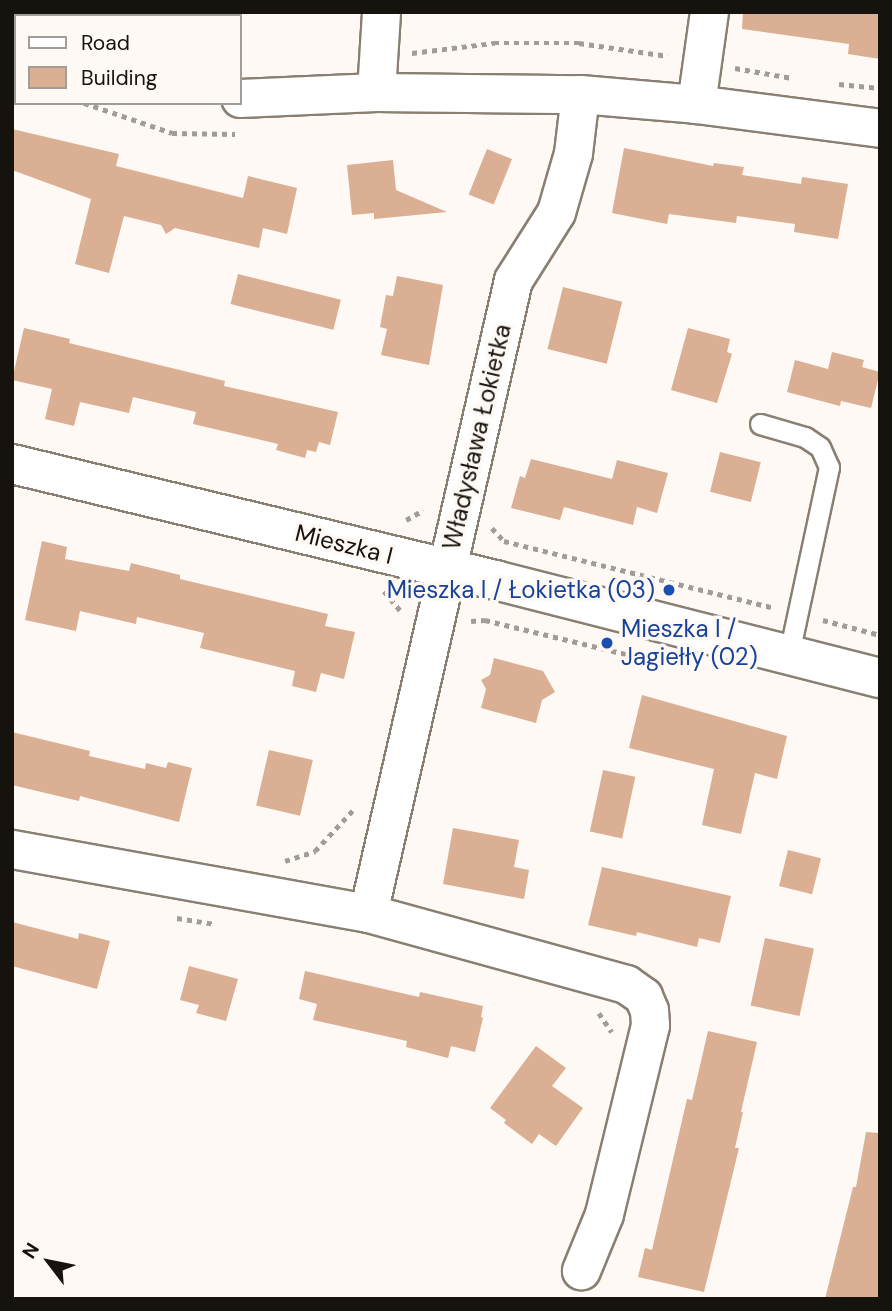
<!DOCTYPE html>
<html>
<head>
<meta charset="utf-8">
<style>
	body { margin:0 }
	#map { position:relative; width:892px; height:1311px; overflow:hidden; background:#fef9f4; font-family:"DM Sans",sans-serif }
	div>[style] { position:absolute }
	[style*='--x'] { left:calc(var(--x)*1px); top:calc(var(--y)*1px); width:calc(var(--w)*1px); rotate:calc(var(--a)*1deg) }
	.building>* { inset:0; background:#daaf93; transform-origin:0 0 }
	.path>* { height:4.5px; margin-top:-2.25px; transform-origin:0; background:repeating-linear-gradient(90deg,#a19c97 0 5px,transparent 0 10px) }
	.roads { filter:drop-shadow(2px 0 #897f73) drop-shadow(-2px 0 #897f73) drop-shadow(0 2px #897f73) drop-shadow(0 -2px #897f73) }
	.service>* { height:19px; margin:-9.5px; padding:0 9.5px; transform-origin:9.5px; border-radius:9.5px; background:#fff }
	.minor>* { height:37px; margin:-18.5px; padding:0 18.5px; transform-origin:18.5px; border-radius:18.5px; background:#fff }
	.tertiary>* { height:38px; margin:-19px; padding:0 19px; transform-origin:19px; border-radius:19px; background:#fff }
	.dots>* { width:19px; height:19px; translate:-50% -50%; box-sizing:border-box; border:4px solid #fef9f4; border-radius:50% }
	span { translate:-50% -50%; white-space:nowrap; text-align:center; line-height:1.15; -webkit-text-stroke:7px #fef9f4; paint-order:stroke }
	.street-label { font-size:24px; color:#16120e }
	.transit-label { font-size:24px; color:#164399 }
	.right { translate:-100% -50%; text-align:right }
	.left { translate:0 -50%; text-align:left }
	.frame { position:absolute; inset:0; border:14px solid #16120e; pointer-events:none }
	.legend { position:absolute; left:14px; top:14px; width:228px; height:91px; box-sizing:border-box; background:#fef9f4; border:2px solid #a19d98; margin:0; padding:9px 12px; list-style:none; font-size:21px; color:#16120e }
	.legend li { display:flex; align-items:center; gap:14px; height:35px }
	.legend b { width:35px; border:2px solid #a19d98 }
	.north { position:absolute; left:14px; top:1227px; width:70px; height:70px; -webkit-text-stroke:5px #fef9f4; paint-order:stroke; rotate:302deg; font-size:19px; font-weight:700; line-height:28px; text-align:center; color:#16120e }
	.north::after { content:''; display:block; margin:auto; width:24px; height:32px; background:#16120e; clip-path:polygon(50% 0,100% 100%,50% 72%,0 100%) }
</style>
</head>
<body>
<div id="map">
	<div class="building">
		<i style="clip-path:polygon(743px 12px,880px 12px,880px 59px,848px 54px,849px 44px,742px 29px)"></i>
		<i style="clip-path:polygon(12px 129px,119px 154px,116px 166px,243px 198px,248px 176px,297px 188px,287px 234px,263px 228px,259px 248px,175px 228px,166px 234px,161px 225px,124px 216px,109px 273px,75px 264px,91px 199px,12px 170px)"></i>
		<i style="clip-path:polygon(624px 148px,713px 166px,714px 163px,744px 167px,742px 175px,801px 184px,802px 177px,848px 184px,838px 239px,794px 232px,795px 224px,737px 216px,736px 223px,669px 214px,667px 224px,612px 213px)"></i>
		<i style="left:487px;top:149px;width:27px;height:49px;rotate:22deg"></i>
		<i style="clip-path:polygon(393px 160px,396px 190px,447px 212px,374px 219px,374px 213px,352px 215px,347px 165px)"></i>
		<i style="left:238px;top:274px;width:106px;height:31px;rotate:14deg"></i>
		<i style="clip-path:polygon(397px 276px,443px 285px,429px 365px,381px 355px,387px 329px,380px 327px,386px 295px,393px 296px)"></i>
		<i style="left:563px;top:287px;width:61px;height:64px;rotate:14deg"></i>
		<i style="clip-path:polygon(24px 328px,70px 339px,69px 343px,225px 381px,224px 386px,338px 412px,330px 445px,319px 442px,316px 452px,307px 450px,305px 458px,276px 450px,278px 444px,193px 424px,196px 412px,133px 397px,129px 413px,80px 402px,74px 426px,45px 419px,52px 389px,12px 380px)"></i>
		<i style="clip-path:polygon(688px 328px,730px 339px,727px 352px,732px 354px,717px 403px,671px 390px)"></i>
		<i style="clip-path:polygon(832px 352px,864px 360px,862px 367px,880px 372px,871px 408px,841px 401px,840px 406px,787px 392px,795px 360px,828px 369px)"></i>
		<i style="left:720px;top:452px;width:42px;height:41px;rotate:14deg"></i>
		<i style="clip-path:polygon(531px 459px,612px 479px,617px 460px,668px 473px,657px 513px,637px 507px,633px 525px,564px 507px,560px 520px,511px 508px,520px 476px,525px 478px)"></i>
		<i style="clip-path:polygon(42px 541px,67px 547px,65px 559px,129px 571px,131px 563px,180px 575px,180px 579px,328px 614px,325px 626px,355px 632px,344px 679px,321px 673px,316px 692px,292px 686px,295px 671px,200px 648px,204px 633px,137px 617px,136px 624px,80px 611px,76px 631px,25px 620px)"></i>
		<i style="clip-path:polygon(494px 658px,543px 671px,555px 692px,542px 700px,536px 723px,481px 708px,486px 689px,481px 680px,490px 675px)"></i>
		<i style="clip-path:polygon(642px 695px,787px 736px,777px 779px,755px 773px,741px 834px,702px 825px,714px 769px,629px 748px)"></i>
		<i style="clip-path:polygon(12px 732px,90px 751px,89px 756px,145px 769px,146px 763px,166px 768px,168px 762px,192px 768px,179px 822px,80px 796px,79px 801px,12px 785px)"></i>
		<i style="left:269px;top:750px;width:45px;height:57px;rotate:13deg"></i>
		<i style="left:603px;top:770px;width:33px;height:63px;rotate:12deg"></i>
		<i style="clip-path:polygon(453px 828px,519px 840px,514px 867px,529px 870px,524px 899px,443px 884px)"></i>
		<i style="left:788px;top:850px;width:34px;height:37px;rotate:14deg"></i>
		<i style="clip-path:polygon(602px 867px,731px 896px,720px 943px,699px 938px,697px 947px,637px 932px,636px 936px,588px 925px)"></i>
		<i style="clip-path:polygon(12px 922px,78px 939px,79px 933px,110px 941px,97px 989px,12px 966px)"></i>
		<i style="left:765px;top:938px;width:50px;height:69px;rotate:12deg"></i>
		<i style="clip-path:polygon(189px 966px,238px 979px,226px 1021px,196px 1013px,199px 1005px,180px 1000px)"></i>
		<i style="clip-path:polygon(305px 971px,419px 997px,420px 992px,483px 1006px,481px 1017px,483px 1018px,475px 1052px,451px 1046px,448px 1058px,406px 1047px,407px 1041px,313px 1020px,317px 1004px,299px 999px)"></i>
		<i style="clip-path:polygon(708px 1031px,757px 1042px,741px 1112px,743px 1112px,735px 1148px,739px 1148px,704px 1292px,638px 1277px,645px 1248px,652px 1250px,687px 1099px,692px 1100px)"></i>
		<i style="clip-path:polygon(536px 1046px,566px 1068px,552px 1086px,583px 1108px,556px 1146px,539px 1134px,532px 1144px,504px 1123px,506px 1120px,490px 1108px)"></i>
		<i style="clip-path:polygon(866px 1132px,880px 1133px,880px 1299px,825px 1299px,853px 1187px,856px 1187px)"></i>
	</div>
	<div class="path">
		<i style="--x:412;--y:53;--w:83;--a:-7"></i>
		<i style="--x:494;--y:43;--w:85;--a:0"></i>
		<i style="--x:579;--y:43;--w:90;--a:8.3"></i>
		<i style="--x:735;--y:68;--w:58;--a:10"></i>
		<i style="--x:12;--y:73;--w:4;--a:14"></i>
		<i style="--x:839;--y:84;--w:41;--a:5.6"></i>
		<i style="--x:84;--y:103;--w:93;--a:18.8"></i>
		<i style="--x:172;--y:133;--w:63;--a:0.9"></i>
		<i style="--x:406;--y:520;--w:20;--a:-30"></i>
		<i style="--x:492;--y:528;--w:18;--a:47"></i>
		<i style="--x:504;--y:541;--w:278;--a:13.9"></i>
		<i style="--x:384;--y:591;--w:26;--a:50"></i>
		<i style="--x:823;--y:620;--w:59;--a:14.7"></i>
		<i style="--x:471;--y:621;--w:14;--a:-4"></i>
		<i style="--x:485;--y:620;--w:187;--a:13.6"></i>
		<i style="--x:285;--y:861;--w:32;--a:-18"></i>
		<i style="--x:315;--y:851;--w:57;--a:-47.1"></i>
		<i style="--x:177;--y:918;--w:36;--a:9"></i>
		<i style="--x:599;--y:1013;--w:23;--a:56"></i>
	</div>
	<div class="roads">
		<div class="service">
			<i style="--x:760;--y:424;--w:47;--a:16.1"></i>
			<i style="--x:805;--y:437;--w:18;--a:34"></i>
			<i style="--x:820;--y:447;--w:22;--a:66"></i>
			<i style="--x:829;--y:467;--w:190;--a:102.1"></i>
		</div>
		<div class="minor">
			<i style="--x:12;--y:30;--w:4;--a:14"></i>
			<i style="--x:376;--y:92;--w:80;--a:-86.4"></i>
			<i style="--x:240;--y:98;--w:136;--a:-2.5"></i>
			<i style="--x:376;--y:92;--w:204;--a:0.6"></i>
			<i style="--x:580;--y:94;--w:116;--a:4.9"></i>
			<i style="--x:696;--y:104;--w:186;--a:7.4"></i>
			<i style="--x:696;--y:104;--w:93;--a:-82"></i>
			<i style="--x:12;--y:849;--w:362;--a:10.2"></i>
			<i style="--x:368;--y:913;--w:268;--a:15.4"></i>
			<i style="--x:626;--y:984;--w:21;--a:35"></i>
			<i style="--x:643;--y:996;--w:15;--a:67"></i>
			<i style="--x:649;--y:1010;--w:15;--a:86"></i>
			<i style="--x:650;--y:1025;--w:195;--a:103.7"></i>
			<i style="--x:604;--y:1214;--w:61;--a:112.3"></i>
			<i style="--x:368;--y:913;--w:649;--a:-77.1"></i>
			<i style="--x:513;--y:280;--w:80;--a:-57.7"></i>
			<i style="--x:556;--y:212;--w:61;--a:-73.9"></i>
			<i style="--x:573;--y:153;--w:59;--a:-83.2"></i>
		</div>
		<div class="tertiary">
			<i style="--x:12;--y:464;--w:497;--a:13.5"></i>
			<i style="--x:495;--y:580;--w:397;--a:14.3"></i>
		</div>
	</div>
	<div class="dots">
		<i style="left:669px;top:590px;background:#1a4fb4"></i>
		<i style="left:607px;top:643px;background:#1a4fb4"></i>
	</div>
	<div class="street-label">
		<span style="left:477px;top:437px;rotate:-77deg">Władysława Łokietka</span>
		<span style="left:344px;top:544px;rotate:14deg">Mieszka I</span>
	</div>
	<div class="transit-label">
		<span class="right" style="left:655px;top:590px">Mieszka I / Łokietka (03)</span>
		<span class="left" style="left:621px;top:643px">Mieszka I /<br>Jagiełły (02)</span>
	</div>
	<div class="frame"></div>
	<ul class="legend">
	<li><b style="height:9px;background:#fff"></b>Road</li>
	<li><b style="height:19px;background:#daaf93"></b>Building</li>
	</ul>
	<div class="north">N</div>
</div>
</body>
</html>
